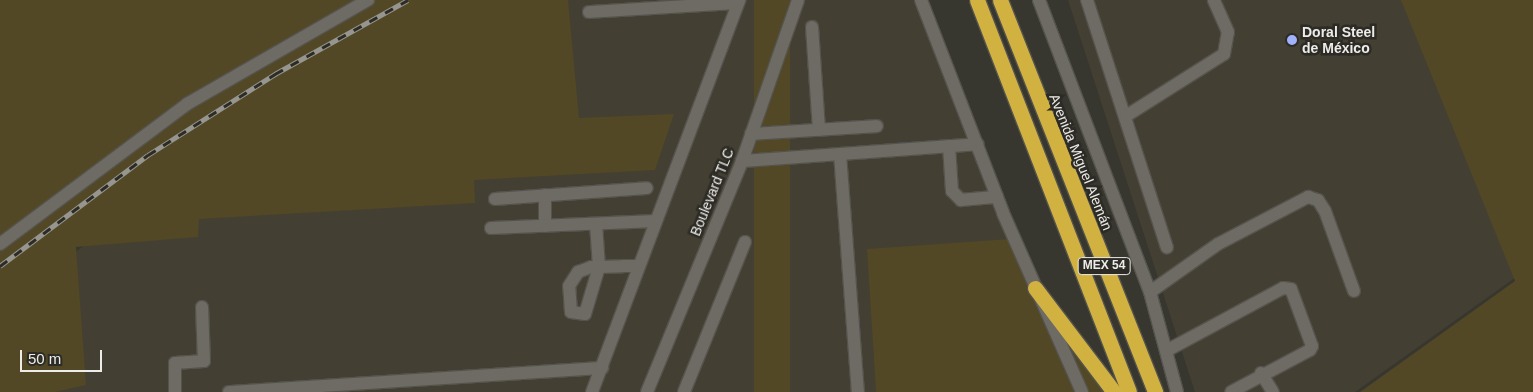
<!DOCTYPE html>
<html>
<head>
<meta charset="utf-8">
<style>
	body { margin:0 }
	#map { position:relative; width:1533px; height:392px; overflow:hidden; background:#37362f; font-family:Arial,sans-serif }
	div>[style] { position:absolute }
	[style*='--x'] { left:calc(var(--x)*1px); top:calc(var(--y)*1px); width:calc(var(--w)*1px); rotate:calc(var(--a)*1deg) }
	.built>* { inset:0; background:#433f33 }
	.green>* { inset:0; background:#524825; transform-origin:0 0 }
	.roads { filter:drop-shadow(1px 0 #55534d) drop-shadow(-1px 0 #55534d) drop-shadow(0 1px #55534d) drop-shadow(0 -1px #55534d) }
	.minor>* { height:12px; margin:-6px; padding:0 6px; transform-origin:6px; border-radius:6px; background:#6d6b64 }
	.highway>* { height:15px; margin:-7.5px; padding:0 7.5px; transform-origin:7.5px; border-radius:7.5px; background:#d1b241 }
	.rail>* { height:5px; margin-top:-2.5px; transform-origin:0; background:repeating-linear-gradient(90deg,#2d2b25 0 9px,#96958f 0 18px); box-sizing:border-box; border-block:1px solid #96958f }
	.dots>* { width:14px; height:14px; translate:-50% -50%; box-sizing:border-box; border:2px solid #2d2b25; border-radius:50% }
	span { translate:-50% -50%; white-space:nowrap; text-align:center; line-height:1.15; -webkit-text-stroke:5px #2d2b25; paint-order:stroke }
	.shield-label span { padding:1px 4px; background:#2d2b25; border:1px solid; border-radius:4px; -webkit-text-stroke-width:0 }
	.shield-label { font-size:12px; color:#edece8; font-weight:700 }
	.poi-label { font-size:14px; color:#edece8; font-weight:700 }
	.left { translate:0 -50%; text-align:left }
	.street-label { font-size:14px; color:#edece8 }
	.scale { position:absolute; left:20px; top:350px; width:82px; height:22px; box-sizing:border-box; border:2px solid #edece8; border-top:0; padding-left:6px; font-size:15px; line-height:18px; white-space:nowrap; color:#edece8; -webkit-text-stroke:4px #2d2b25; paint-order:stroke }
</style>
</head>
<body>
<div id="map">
	<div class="built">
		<i style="clip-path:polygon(493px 0,917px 0,1088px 392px,0 392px,0 310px,176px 175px)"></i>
		<i style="clip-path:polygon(1068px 0,1404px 0,1516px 277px,1355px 392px,1195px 392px)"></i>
	</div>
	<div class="green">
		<i style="clip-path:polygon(0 0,568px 0,579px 118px,674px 114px,655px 170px,474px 180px,475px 203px,199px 219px,198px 237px,76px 247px,86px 385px,55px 392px,0 392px)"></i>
		<i style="left:754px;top:0;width:36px;height:419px"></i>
		<i style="clip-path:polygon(1401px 0,1533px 0,1533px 392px,1360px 392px,1515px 281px)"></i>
		<i style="clip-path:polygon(1010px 239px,1038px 311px,1109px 392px,876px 392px,867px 249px)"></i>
	</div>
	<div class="roads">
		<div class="minor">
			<i style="--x:921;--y:0;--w:228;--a:68.9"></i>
			<i style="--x:1003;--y:213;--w:196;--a:66.2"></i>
			<i style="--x:1039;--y:0;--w:312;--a:69.2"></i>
			<i style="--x:1150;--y:292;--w:104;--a:74.9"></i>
			<i style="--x:1087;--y:0;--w:260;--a:72.1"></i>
			<i style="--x:589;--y:12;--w:149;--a:-3.5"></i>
			<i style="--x:812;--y:27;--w:103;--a:86.1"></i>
			<i style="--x:1126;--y:116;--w:116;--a:-32.3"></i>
			<i style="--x:1224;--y:54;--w:22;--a:-80"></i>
			<i style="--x:1228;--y:32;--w:35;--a:-114"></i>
			<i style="--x:751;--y:134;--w:126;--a:-3.6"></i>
			<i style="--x:949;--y:146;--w:45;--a:86.2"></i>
			<i style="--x:952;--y:191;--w:13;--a:45"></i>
			<i style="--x:961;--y:200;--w:36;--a:-5"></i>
			<i style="--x:840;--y:154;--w:239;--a:85.7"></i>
			<i style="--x:742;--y:161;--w:236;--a:-4.1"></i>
			<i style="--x:545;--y:195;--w:31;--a:90"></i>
			<i style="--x:495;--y:199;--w:152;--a:-4.1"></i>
			<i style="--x:596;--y:224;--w:43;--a:86"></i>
			<i style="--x:599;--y:267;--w:49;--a:106.6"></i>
			<i style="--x:585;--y:314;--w:14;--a:-172"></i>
			<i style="--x:571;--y:312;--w:26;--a:-94"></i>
			<i style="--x:569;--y:286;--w:17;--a:-57"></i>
			<i style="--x:578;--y:272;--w:14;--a:-21"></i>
			<i style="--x:591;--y:267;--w:8;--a:0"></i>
			<i style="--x:599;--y:267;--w:24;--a:-2"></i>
			<i style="--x:623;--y:266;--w:16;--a:0"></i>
			<i style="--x:491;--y:228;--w:165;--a:-2.4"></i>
			<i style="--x:0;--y:244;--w:234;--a:-36.8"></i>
			<i style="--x:187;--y:104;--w:209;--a:-29.9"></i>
			<i style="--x:1150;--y:292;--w:83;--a:-35.2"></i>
			<i style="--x:1218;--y:244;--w:102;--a:-27.6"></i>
			<i style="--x:1308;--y:197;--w:10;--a:17"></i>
			<i style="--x:1318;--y:200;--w:13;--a:58"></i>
			<i style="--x:1325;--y:211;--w:85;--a:70.1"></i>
			<i style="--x:1166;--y:351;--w:133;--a:-28.3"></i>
			<i style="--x:1283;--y:288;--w:8;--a:7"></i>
			<i style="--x:1291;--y:289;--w:61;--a:69.8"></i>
			<i style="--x:1312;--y:346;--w:4;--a:117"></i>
			<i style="--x:1310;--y:350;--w:89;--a:152"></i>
			<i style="--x:1261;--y:373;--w:22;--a:58"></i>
			<i style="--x:175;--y:392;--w:29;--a:-90"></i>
			<i style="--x:175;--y:363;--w:29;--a:-4"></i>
			<i style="--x:204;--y:361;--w:54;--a:-92.1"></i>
			<i style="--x:229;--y:392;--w:374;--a:-3.7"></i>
			<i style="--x:592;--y:392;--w:419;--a:-69.4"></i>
			<i style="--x:647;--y:392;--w:250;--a:-67.6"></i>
			<i style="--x:742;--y:161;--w:170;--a:-70.8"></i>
			<i style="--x:684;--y:392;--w:162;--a:-67.9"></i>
		</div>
		<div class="highway">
			<i style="--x:977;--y:0;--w:420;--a:68.8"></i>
			<i style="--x:1000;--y:0;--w:422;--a:68.4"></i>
			<i style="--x:1035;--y:288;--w:131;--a:52.8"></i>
		</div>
	</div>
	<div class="rail">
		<i style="--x:0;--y:266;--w:185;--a:-36.9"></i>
		<i style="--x:148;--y:155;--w:151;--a:-32.5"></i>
		<i style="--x:275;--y:74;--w:152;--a:-29.1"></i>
	</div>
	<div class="dots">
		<i style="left:1292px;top:40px;background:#a1b2fd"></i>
	</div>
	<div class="shield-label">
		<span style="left:1104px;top:266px">MEX 54</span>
	</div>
	<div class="poi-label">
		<span class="left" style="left:1302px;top:40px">Doral Steel<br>de México</span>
	</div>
	<div class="street-label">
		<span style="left:1081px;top:162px;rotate:68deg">Avenida Miguel Alemán</span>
		<span style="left:712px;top:192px;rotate:-68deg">Boulevard TLC</span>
	</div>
	<div class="scale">50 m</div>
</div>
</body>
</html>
